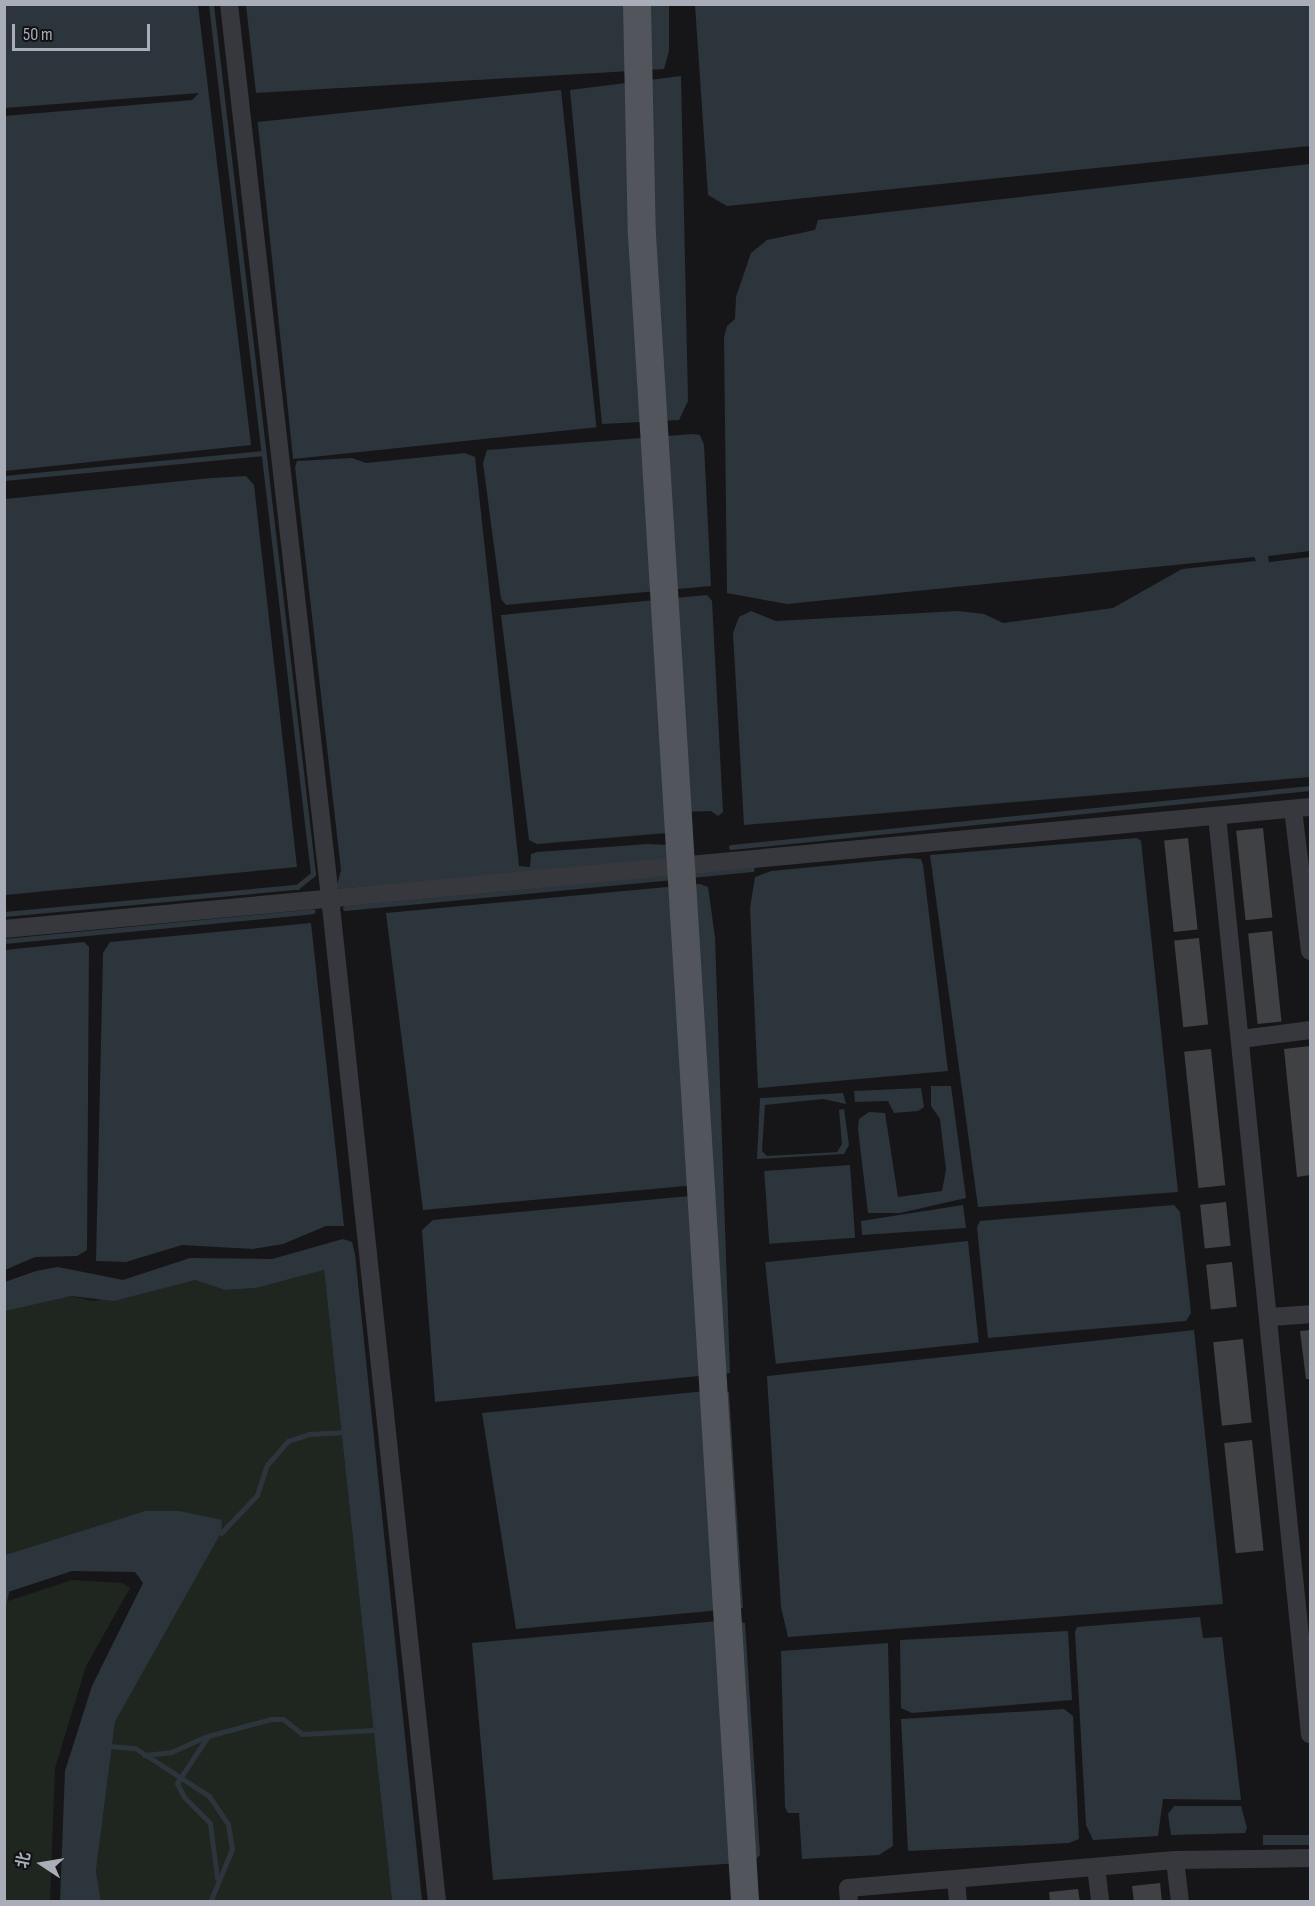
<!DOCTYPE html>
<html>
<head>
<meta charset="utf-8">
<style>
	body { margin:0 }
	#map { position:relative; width:1315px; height:1906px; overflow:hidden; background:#161618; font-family:"Sofia Sans Condensed","Noto Sans SC",sans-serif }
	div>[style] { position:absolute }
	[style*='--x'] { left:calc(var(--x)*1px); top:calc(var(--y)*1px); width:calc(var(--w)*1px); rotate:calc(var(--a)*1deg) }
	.green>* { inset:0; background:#1e261f }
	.water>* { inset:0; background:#2c353c; transform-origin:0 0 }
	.stream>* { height:5px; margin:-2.5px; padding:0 2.5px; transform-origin:2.5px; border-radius:2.5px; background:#2c353c }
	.building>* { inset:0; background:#404145; transform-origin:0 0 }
	.minor>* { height:18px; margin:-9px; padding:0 9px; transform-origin:9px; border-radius:9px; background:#37383d }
	.primary>* { height:28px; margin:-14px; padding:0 14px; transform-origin:14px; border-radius:14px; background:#53555c }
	span { translate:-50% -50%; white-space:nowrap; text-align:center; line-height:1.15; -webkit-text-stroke:4.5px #111113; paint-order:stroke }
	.frame { position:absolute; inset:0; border:6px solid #a8adb8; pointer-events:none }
	.north { position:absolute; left:12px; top:1834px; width:60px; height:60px; -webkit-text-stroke:4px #111113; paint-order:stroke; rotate:282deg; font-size:16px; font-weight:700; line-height:24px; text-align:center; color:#a8adb8 }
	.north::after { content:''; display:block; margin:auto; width:21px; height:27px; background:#a8adb8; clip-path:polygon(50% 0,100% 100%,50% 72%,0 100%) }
	.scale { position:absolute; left:12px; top:24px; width:138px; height:27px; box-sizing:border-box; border:3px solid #a8adb8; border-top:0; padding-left:8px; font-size:18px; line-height:21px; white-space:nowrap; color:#a8adb8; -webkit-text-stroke:4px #111113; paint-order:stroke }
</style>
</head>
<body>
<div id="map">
	<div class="green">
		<i style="clip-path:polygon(324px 1270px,392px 1901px,101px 1901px,96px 1871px,115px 1722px,221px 1533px,145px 1511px,5px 1555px,5px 1311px,41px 1301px,71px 1296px,93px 1301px,195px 1280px,225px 1290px,256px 1288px)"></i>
		<i style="clip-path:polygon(72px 1580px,122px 1583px,130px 1588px,86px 1666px,55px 1768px,50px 1901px,5px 1901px,5px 1602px)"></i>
	</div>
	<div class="water">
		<i style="clip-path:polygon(5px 4px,198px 5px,251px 445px,5px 471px,5px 116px,192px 100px,199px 93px,5px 108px)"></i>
		<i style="clip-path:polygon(246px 5px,669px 5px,669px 51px,664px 69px,256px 93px)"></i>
		<i style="clip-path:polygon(695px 5px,1310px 5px,1310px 146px,727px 206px,708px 195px)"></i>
		<i style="clip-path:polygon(681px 76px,688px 401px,679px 420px,602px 424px,570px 90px)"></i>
		<i style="left:561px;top:90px;width:339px;height:305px;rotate:84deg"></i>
		<i style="clip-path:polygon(1310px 164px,1310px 551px,1268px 556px,1269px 562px,1310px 557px,1310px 777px,744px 825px,733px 633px,739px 617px,751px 611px,776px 621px,958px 611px,984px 614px,1003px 623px,1113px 608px,1182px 569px,1256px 561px,1254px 557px,787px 604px,727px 593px,724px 337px,727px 326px,735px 319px,736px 297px,751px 253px,767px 240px,815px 230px,818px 220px)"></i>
		<i style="clip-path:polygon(693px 434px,700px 435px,704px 445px,711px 586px,506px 605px,501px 599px,483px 463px,487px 450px)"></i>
		<i style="clip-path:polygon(465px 453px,475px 457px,519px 866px,530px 867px,531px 854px,537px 852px,648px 844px,671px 845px,681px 859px,336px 889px,341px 870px,295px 467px,297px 461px,352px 458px,366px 463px)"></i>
		<i style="clip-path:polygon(211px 478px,246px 476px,254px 485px,297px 867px,5px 895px,5px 499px)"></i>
		<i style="clip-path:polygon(707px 595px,712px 601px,723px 812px,718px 816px,711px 811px,681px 812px,667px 833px,537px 844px,529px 840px,501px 615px)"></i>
		<i style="clip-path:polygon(1137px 838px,1141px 841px,1178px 1192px,978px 1207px,930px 855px)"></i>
		<i style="clip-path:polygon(907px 858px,921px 859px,923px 865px,948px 1071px,758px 1088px,750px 908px,755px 877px,771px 871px)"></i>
		<i style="clip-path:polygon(700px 884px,708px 887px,715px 937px,730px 1373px,435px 1402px,422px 1230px,433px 1220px,711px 1194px,707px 1184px,423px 1210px,386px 913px)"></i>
		<i style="clip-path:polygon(311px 923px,344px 1226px,326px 1226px,283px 1244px,253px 1249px,182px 1245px,126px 1262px,96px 1261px,103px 953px,110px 942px)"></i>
		<i style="clip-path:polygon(84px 942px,89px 947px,87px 1250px,77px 1256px,35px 1257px,5px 1270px,5px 950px)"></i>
		<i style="clip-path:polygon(931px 1086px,951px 1086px,966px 1198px,900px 1213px,868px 1213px,858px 1129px,859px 1119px,869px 1112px,885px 1113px,898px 1197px,942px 1191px,946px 1170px,940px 1119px,931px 1106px)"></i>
		<i style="clip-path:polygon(921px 1088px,924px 1107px,918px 1111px,894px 1113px,888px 1101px,855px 1102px,854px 1091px)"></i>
		<i style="clip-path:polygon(843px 1093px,846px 1104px,823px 1099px,765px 1105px,762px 1151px,767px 1156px,837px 1152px,842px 1144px,839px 1110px,844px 1109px,849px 1145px,844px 1154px,757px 1159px,760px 1098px)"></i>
		<i style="left:850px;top:1165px;width:73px;height:86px;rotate:86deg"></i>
		<i style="clip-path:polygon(963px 1205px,966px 1228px,862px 1235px,861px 1221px)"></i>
		<i style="clip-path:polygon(1174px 1205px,1180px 1212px,1191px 1313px,1186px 1321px,988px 1338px,977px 1227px,980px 1221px)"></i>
		<i style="clip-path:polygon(343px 1239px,352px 1242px,355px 1254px,422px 1901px,392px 1901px,324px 1270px,256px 1288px,225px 1290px,195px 1280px,114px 1301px,71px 1296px,5px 1311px,5px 1282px,36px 1271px,58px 1267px,123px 1280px,190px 1258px,272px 1259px)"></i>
		<i style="left:968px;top:1241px;width:102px;height:204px;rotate:84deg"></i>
		<i style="clip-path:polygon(1194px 1330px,1223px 1604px,788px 1637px,781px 1607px,767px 1376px)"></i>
		<i style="clip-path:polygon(706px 1391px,729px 1392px,743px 1608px,516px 1629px,482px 1413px)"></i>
		<i style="clip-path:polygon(145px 1511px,179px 1511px,222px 1520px,221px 1533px,115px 1722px,96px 1871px,101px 1901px,60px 1901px,65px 1771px,92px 1686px,143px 1583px,135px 1572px,72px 1571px,5px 1593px,5px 1555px)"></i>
		<i style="clip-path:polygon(1200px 1617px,1203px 1638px,1222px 1637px,1241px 1800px,1163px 1799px,1158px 1836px,1093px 1840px,1086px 1825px,1075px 1632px,1077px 1627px)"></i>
		<i style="clip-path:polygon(729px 1620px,745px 1623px,760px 1855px,753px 1862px,493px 1880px,472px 1643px)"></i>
		<i style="clip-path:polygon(1068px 1631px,1072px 1700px,912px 1713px,901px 1708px,900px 1640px)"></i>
		<i style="clip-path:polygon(888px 1643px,893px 1846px,879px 1855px,802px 1859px,799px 1813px,788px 1813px,785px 1807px,781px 1651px)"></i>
		<i style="clip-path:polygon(1064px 1709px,1073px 1716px,1079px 1839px,1069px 1843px,908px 1851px,901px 1719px)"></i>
		<i style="clip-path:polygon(1174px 1806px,1241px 1806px,1247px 1828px,1245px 1833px,1171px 1835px,1168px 1814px)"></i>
		<i style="left:1310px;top:1835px;width:10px;height:47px;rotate:90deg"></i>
	</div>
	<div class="stream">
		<i style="--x:4;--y:478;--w:261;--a:-5.5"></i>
		<i style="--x:731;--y:847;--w:582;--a:-5.82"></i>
		<i style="--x:691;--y:875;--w:61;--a:-5.6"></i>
		<i style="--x:345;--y:908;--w:329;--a:-5.4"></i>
		<i style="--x:4;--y:914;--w:294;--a:-5.3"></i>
		<i style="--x:297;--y:887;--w:21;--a:-39"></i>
		<i style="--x:313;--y:874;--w:876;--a:-96.69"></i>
		<i style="--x:4;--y:941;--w:310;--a:-5.5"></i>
		<i style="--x:221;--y:1533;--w:52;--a:-46.5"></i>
		<i style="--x:257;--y:1495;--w:32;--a:-72"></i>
		<i style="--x:267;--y:1465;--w:32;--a:-49"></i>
		<i style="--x:288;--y:1441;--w:22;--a:-18"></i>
		<i style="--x:309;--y:1434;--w:33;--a:-3"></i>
		<i style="--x:4;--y:1601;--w:9;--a:-77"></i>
		<i style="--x:110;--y:1746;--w:25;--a:5"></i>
		<i style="--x:135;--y:1748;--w:88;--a:33"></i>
		<i style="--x:209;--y:1796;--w:34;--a:56"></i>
		<i style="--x:228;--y:1824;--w:25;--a:81"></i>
		<i style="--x:232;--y:1849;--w:57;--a:112.5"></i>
		<i style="--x:144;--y:1755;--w:27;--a:-6"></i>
		<i style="--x:171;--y:1752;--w:37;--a:-24"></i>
		<i style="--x:217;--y:1878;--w:55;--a:-97.3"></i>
		<i style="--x:210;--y:1823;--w:37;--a:-135"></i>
		<i style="--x:184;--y:1797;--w:16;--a:-117"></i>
		<i style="--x:177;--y:1783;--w:56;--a:-56.6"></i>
		<i style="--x:208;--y:1736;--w:65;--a:-15.1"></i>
		<i style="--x:271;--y:1719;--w:12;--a:0"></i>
		<i style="--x:283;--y:1719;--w:24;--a:38"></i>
		<i style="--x:302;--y:1734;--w:72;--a:-3.2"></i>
	</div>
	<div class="building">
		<i style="left:1263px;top:828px;width:90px;height:27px;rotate:84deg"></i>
		<i style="left:1188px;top:838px;width:92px;height:24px;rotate:84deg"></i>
		<i style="left:1272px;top:931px;width:91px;height:24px;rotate:84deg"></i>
		<i style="left:1199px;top:938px;width:87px;height:25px;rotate:84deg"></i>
		<i style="clip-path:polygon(1310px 1046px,1310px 1175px,1297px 1177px,1284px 1049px)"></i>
		<i style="left:1211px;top:1049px;width:137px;height:27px;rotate:84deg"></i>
		<i style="left:1226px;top:1202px;width:44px;height:26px;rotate:84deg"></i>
		<i style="left:1232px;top:1262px;width:45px;height:26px;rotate:84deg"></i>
		<i style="clip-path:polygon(1310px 1330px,1310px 1379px,1306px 1379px,1300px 1331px)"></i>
		<i style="left:1243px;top:1339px;width:84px;height:30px;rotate:84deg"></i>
		<i style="left:1252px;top:1440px;width:111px;height:28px;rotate:84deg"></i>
		<i style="clip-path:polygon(1160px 1883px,1162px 1902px,1134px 1902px,1132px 1886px)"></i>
		<i style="clip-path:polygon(1078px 1889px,1080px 1902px,1050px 1902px,1049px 1892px)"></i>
	</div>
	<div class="minor">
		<i style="--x:229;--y:4;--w:899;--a:83.55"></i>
		<i style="--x:330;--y:897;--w:1011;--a:83.92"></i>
		<i style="--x:1293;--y:809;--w:143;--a:83.2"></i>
		<i style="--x:1217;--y:816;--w:923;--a:84.22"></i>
		<i style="--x:4;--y:929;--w:1312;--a:-5.34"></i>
		<i style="--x:1241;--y:1039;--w:70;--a:-7.4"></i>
		<i style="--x:1271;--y:1317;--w:39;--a:-4"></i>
		<i style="--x:1175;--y:1860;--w:42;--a:83.2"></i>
		<i style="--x:1096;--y:1867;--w:35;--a:83"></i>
		<i style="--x:956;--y:1879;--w:23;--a:85"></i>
		<i style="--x:849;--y:1902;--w:14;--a:-94"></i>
		<i style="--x:848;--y:1888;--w:328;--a:-4.9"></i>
		<i style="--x:1175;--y:1860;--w:135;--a:-0.8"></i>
	</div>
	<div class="primary">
		<i style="--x:637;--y:4;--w:231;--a:88.8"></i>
		<i style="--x:642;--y:235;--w:1670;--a:86.46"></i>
	</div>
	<div class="frame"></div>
	<div class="north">北</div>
	<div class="scale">50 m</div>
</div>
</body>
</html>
